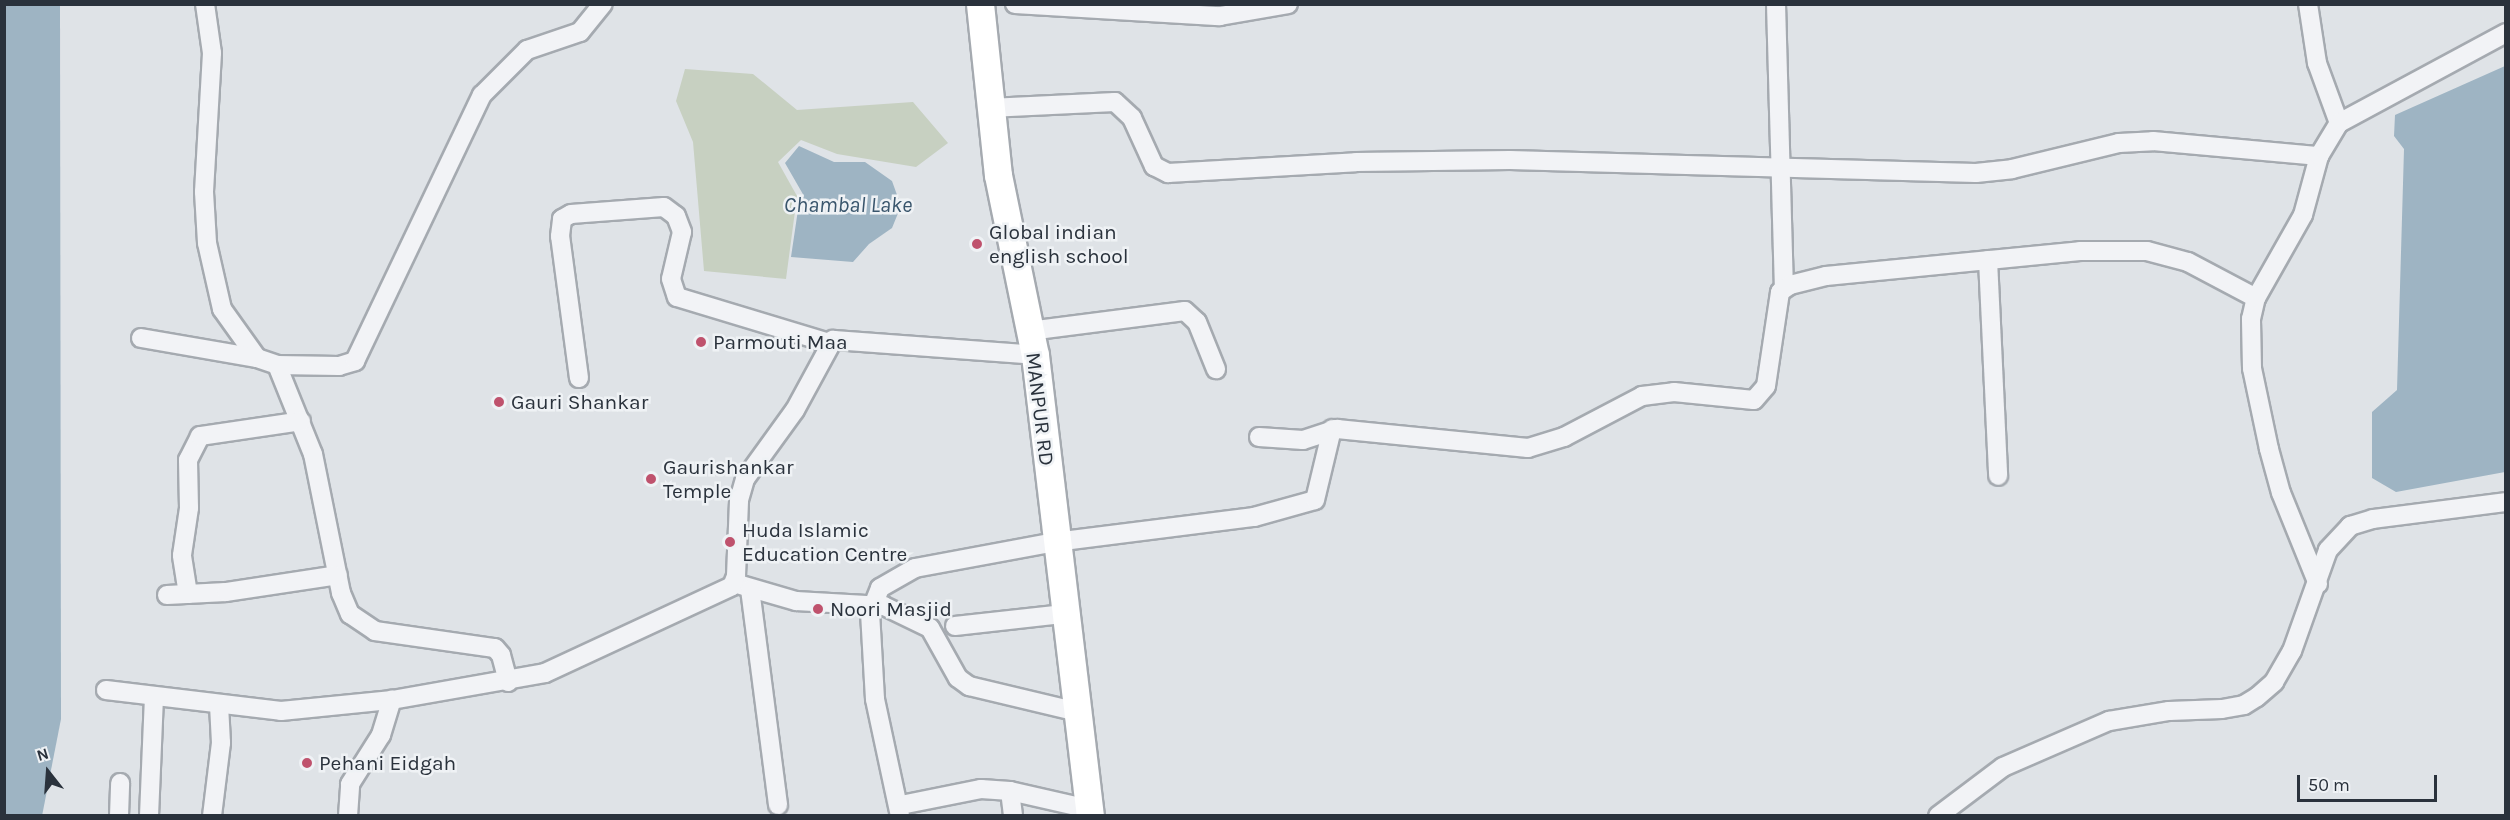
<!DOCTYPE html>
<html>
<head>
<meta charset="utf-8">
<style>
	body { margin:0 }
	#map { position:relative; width:2510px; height:820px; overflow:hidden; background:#dfe3e7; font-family:Karla,sans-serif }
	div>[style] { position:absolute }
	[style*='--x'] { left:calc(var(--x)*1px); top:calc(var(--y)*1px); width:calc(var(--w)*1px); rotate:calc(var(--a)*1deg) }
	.green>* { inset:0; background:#c7d0c1 }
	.water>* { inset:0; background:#9eb4c3 }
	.roads { filter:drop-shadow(2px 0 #a5aab0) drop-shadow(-2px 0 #a5aab0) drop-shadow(0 2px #a5aab0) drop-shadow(0 -2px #a5aab0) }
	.street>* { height:18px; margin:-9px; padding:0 9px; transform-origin:9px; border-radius:9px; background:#f2f3f6 }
	.secondary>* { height:27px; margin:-13.5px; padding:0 13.5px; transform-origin:13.5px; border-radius:13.5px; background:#fff }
	.dots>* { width:16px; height:16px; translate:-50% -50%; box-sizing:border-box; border:3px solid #eff2f5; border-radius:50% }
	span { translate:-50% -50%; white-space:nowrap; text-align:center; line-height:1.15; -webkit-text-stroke:5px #eff2f5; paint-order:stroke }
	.poi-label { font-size:21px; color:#2a323c }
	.left { translate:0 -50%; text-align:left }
	.street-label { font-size:21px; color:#2a323c }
	.water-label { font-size:22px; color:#39556c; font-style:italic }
	.frame { position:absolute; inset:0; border:6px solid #2a323c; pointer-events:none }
	.north { position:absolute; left:18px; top:742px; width:60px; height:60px; -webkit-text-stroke:4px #eff2f5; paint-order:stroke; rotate:343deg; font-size:16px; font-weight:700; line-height:24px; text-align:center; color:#2a323c }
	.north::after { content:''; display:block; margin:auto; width:21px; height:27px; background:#2a323c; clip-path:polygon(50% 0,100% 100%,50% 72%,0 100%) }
	.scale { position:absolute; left:2297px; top:775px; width:140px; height:27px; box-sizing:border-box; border:3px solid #2a323c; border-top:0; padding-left:8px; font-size:18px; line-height:21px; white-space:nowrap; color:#2a323c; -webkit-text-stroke:4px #eff2f5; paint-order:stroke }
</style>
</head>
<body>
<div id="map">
	<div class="green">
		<i style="clip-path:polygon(685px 69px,753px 74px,797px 110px,913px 102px,948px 143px,916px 167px,837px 154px,801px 140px,778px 162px,797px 196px,786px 279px,704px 271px,693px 142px,676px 101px)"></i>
	</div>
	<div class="water">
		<i style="clip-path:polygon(5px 4px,60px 5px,61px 719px,42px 816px,4px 815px)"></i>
		<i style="clip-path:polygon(2505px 66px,2505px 472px,2396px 492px,2372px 478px,2372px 412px,2397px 390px,2404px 149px,2394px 136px,2395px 115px)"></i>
		<i style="clip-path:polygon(799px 146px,834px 162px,865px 162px,892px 181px,901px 206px,892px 228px,869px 244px,853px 262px,791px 257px,799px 203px,804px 196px,785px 163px)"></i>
	</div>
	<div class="roads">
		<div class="street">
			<i style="--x:205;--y:4;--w:49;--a:81.9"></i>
			<i style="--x:212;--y:53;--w:139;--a:93.3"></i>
			<i style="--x:204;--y:192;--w:51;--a:86.6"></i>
			<i style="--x:207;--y:243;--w:68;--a:77.2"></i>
			<i style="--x:222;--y:309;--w:60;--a:54.5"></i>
			<i style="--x:1015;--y:4;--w:205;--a:3.4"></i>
			<i style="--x:1220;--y:16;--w:69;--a:-10"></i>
			<i style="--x:1776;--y:4;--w:284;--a:88.4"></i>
			<i style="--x:2308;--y:4;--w:60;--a:81.3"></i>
			<i style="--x:2317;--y:63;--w:64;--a:69.9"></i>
			<i style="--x:989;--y:108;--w:126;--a:-2.7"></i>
			<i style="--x:1115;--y:102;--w:23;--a:43"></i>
			<i style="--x:1132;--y:118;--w:53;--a:65.4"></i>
			<i style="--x:1154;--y:166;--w:16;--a:27"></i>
			<i style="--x:1168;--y:173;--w:188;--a:-3.3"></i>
			<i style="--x:1356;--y:162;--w:154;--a:-0.7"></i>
			<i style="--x:1510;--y:160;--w:466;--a:1.6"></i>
			<i style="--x:1976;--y:173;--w:36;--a:-6"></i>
			<i style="--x:2012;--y:169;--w:110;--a:-13.7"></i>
			<i style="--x:2119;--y:143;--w:34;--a:-3"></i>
			<i style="--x:2153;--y:141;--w:167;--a:5.2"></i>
			<i style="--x:1988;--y:260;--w:216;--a:87.3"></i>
			<i style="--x:1029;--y:331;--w:157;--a:-7.3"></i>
			<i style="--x:1185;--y:311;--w:16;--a:43"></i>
			<i style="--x:1197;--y:322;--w:51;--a:68"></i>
			<i style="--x:141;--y:338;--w:118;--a:9.8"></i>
			<i style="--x:257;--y:358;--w:21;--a:19"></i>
			<i style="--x:277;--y:365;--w:96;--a:68"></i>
			<i style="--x:313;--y:454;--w:142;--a:78.6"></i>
			<i style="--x:341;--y:593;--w:23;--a:67"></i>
			<i style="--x:350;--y:614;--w:30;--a:34"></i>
			<i style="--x:375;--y:631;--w:121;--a:8.1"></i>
			<i style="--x:495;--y:648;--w:9;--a:49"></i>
			<i style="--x:501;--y:655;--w:28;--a:75"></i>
			<i style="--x:277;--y:365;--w:62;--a:0.9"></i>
			<i style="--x:339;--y:366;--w:17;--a:-17"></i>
			<i style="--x:355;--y:361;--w:295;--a:-64.5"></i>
			<i style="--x:482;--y:95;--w:64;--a:-45"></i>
			<i style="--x:527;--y:50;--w:56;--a:-18.8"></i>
			<i style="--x:580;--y:32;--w:36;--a:-51"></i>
			<i style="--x:579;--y:378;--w:143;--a:-97.6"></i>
			<i style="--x:560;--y:236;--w:17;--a:-83"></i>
			<i style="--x:562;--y:219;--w:10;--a:-29"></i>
			<i style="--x:571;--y:214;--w:93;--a:-4.3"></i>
			<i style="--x:664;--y:207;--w:15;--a:37"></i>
			<i style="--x:676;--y:216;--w:17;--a:69"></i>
			<i style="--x:682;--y:232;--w:48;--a:103.2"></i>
			<i style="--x:671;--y:279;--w:19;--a:72"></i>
			<i style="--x:677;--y:297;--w:159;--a:16.8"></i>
			<i style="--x:1259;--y:437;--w:44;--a:3.9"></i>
			<i style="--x:1303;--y:440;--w:36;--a:-18"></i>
			<i style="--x:1337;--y:429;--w:192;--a:5.7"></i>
			<i style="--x:1528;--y:448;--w:38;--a:-17"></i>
			<i style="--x:1564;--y:437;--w:88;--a:-27.7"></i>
			<i style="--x:1642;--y:396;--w:32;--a:-7"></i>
			<i style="--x:1674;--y:392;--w:80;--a:5.7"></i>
			<i style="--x:1754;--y:400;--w:18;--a:-49"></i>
			<i style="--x:1766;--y:386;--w:95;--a:-81.5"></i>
			<i style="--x:1780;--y:292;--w:12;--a:-35"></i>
			<i style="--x:1790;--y:285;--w:37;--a:-14"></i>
			<i style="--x:1826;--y:276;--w:255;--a:-5.6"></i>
			<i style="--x:2080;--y:251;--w:67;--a:0"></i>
			<i style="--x:2147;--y:251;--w:42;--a:15"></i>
			<i style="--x:2188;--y:262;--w:77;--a:27.9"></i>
			<i style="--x:734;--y:583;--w:65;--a:16.2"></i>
			<i style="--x:796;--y:601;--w:88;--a:3.3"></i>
			<i style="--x:884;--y:606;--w:51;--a:25.6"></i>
			<i style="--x:930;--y:628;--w:57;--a:60.8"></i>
			<i style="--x:958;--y:678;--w:14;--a:36"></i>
			<i style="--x:969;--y:686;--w:112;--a:13.4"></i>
			<i style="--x:2318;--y:584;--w:98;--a:-112.1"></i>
			<i style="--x:2281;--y:493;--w:46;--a:-105.3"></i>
			<i style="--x:2269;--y:449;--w:83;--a:-101.9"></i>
			<i style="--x:2252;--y:368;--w:49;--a:-91.2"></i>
			<i style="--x:2251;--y:319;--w:22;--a:-77"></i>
			<i style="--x:2256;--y:298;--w:95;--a:-60.5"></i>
			<i style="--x:2303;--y:215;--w:61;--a:-74.8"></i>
			<i style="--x:2319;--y:156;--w:39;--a:-59"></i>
			<i style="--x:2339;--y:123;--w:190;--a:-28.3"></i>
			<i style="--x:750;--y:589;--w:218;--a:82.6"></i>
			<i style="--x:188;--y:594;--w:39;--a:-99"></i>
			<i style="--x:182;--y:555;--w:48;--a:-81.5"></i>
			<i style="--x:189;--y:508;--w:48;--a:-91.2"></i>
			<i style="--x:188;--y:460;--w:27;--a:-63"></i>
			<i style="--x:200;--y:436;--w:102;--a:-8.4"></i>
			<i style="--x:167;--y:595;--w:59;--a:-2.9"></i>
			<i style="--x:226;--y:592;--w:113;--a:-8.6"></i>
			<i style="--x:955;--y:626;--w:110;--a:-6.3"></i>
			<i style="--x:106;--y:690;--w:176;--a:6.8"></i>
			<i style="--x:281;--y:711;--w:112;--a:-5.7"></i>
			<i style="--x:392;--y:700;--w:155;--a:-10"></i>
			<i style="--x:545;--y:673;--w:206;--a:-24.9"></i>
			<i style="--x:732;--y:586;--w:11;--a:-68"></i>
			<i style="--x:736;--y:576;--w:76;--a:-87.7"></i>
			<i style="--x:739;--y:500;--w:22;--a:-74"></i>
			<i style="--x:745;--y:479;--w:85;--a:-54.1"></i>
			<i style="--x:795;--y:410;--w:80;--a:-61.5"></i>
			<i style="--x:833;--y:340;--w:203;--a:4.2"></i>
			<i style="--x:1010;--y:791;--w:25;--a:83"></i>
			<i style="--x:901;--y:805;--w:82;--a:-11.3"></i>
			<i style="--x:981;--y:789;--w:29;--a:4"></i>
			<i style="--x:1010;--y:791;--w:81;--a:12.8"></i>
			<i style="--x:119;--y:816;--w:33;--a:-88"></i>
			<i style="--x:149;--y:816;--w:120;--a:-87.6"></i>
			<i style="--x:212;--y:816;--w:74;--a:-83"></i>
			<i style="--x:221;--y:743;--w:38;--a:-93"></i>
			<i style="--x:348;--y:816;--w:32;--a:-86"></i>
			<i style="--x:350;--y:784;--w:58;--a:-57.7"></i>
			<i style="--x:381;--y:735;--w:37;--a:-73"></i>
			<i style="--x:900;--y:816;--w:120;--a:-102.1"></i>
			<i style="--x:875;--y:699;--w:86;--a:-93.3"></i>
			<i style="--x:870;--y:613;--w:27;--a:-68"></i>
			<i style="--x:880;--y:588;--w:40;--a:-29.7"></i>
			<i style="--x:915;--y:568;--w:142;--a:-10.5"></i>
			<i style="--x:1055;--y:542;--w:201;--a:-7.2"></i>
			<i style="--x:1254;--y:517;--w:63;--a:-15.6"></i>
			<i style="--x:1315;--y:500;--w:73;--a:-76.5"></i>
			<i style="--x:1938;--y:816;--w:81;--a:-37"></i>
			<i style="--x:2003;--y:767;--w:116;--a:-23.5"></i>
			<i style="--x:2109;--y:721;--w:61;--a:-9.5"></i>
			<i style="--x:2169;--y:711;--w:53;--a:-2.2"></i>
			<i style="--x:2222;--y:709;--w:22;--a:-10"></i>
			<i style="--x:2244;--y:705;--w:15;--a:-32"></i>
			<i style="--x:2257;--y:697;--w:23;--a:-41"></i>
			<i style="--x:2274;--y:682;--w:36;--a:-60"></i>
			<i style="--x:2292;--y:651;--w:107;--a:-70.4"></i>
			<i style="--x:2328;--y:550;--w:33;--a:-47"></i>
			<i style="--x:2350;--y:526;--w:24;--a:-17"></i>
			<i style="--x:2373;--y:519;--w:134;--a:-7.3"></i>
		</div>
		<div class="secondary">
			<i style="--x:980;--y:4;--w:172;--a:84"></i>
			<i style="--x:998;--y:175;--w:184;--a:78.4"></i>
			<i style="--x:1035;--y:355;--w:464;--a:83.2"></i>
		</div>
	</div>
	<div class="dots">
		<i style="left:977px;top:244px;background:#bf526d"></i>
		<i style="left:701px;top:342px;background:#bf526d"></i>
		<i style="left:499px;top:402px;background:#bf526d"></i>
		<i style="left:651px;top:479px;background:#bf526d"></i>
		<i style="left:730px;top:542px;background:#bf526d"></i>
		<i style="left:818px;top:609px;background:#bf526d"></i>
		<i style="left:307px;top:763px;background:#bf526d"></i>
	</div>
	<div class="poi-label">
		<span class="left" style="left:989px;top:244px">Global indian<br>english school</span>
		<span class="left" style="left:713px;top:342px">Parmouti Maa</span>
		<span class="left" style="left:511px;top:402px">Gauri Shankar</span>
		<span class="left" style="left:663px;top:479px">Gaurishankar<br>Temple</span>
		<span class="left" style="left:742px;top:542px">Huda Islamic<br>Education Centre</span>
		<span class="left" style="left:830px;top:609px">Noori Masjid</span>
		<span class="left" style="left:319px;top:763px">Pehani Eidgah</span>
	</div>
	<div class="street-label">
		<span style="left:1040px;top:409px;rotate:83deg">MANPUR RD</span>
	</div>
	<div class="water-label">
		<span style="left:848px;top:206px">Chambal Lake</span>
	</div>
	<div class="frame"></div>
	<div class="north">N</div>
	<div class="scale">50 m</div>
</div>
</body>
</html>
